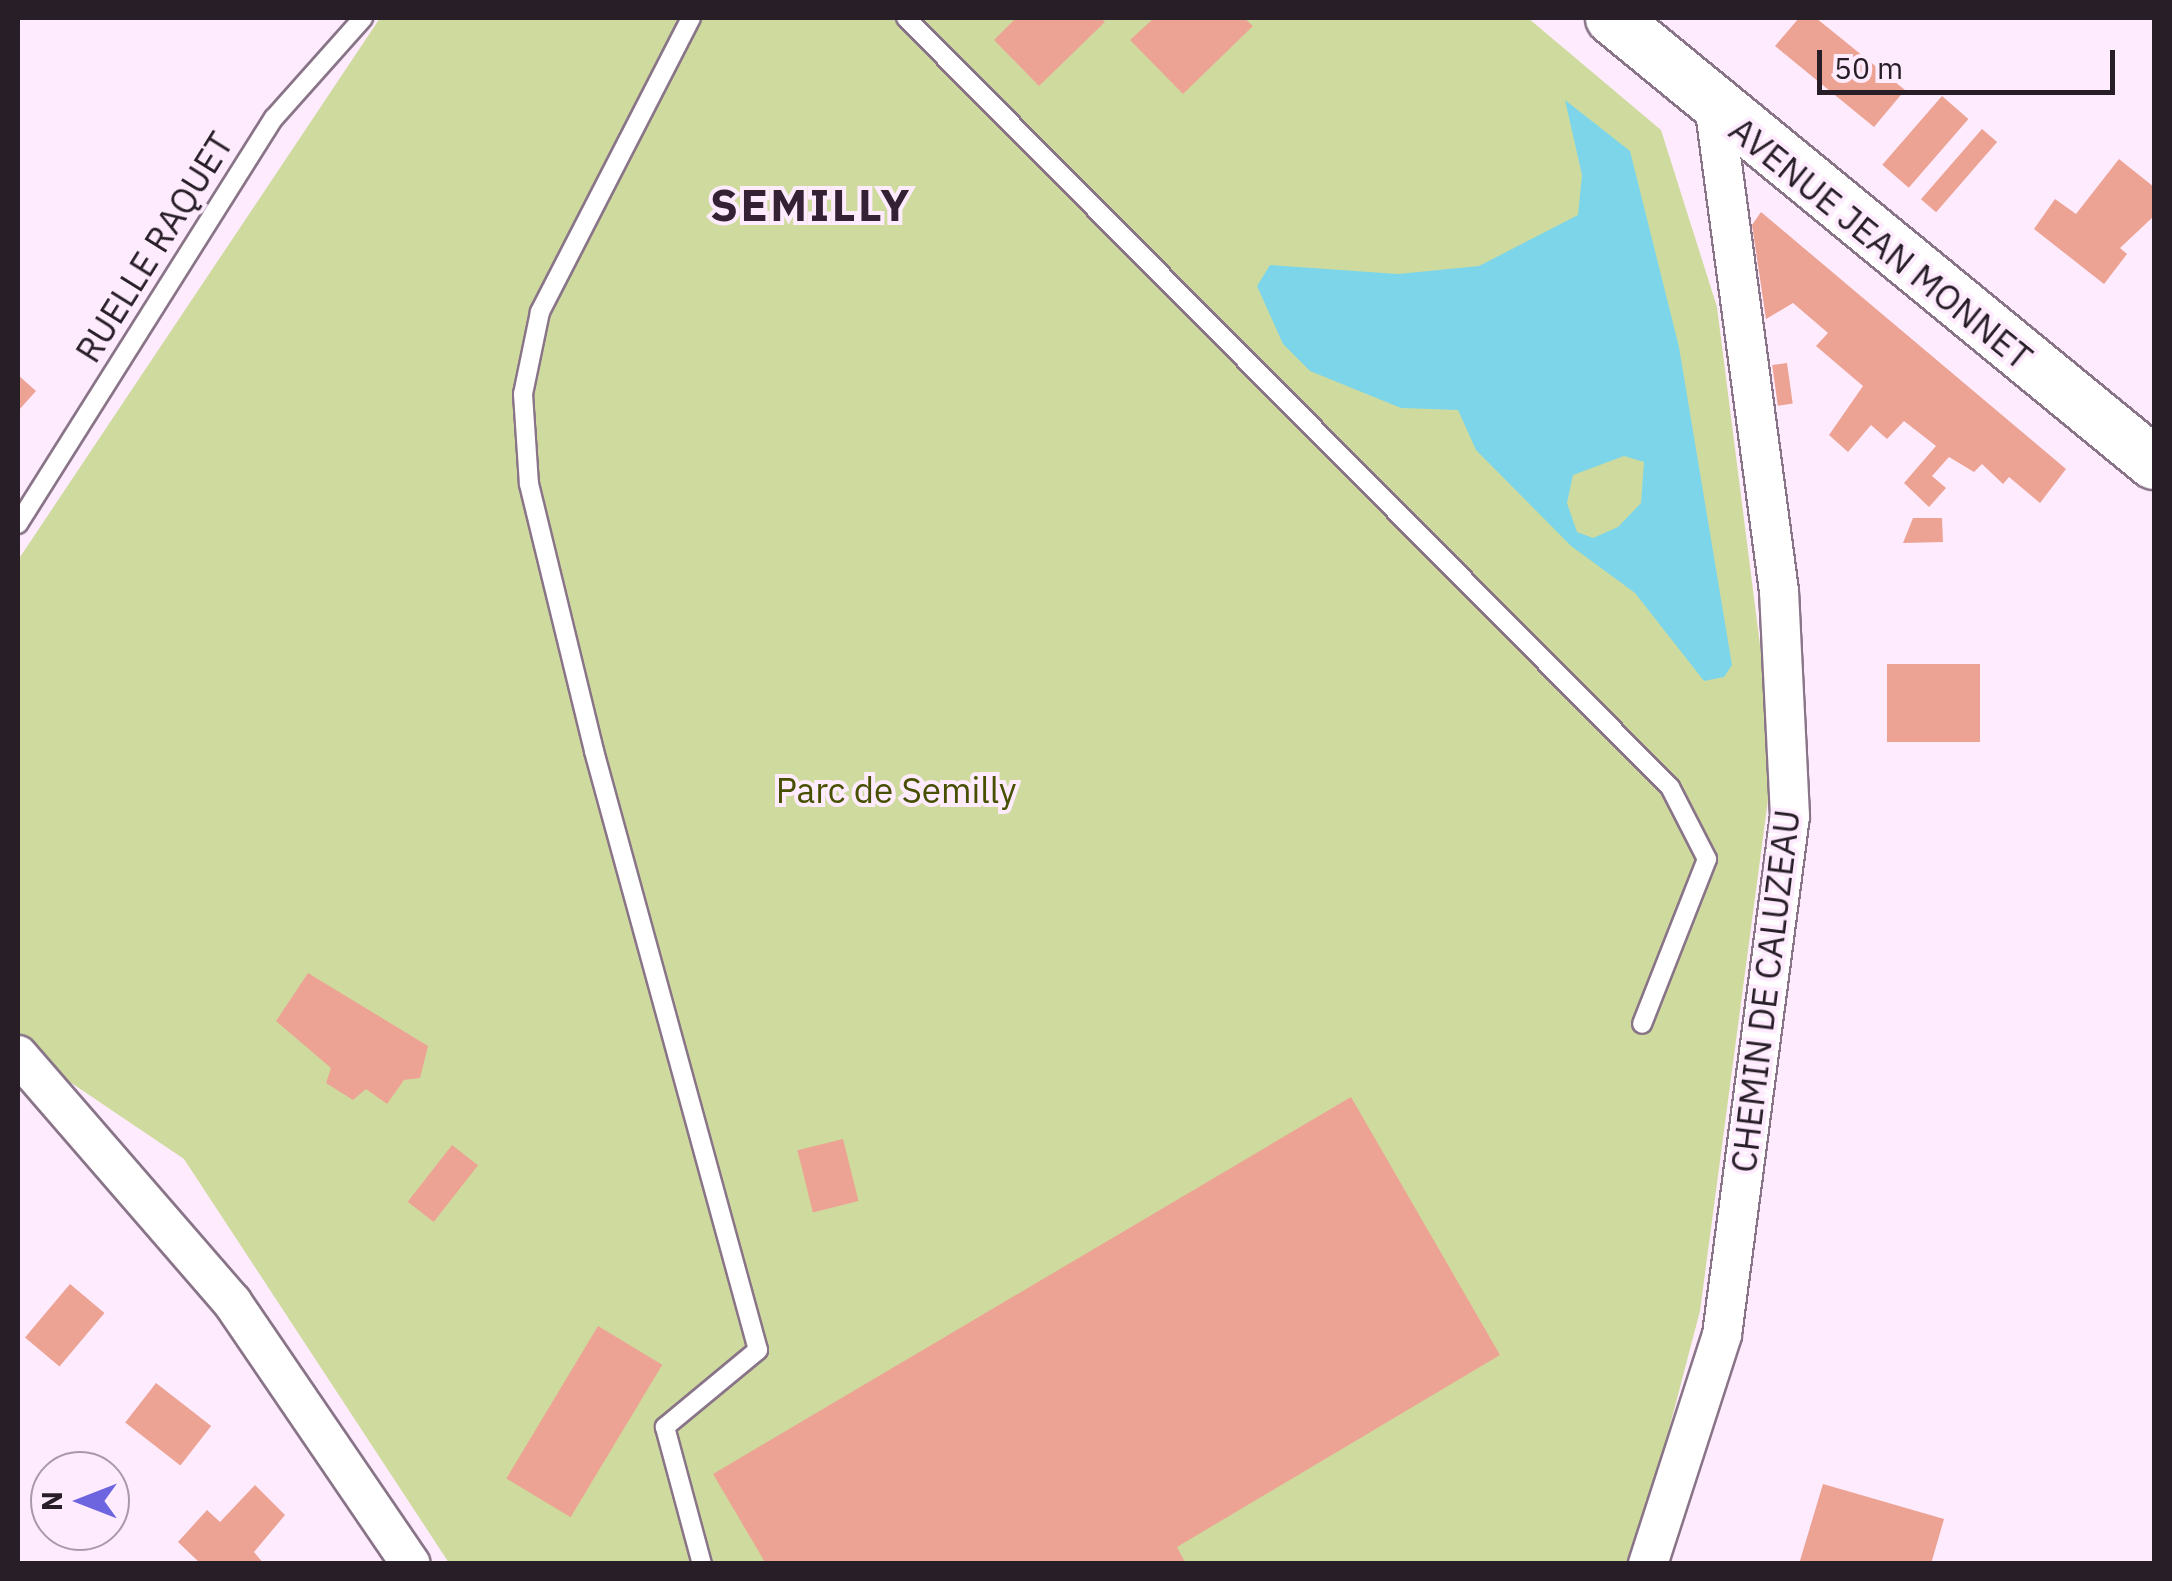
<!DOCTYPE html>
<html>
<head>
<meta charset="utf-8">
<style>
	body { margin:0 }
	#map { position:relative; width:2172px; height:1581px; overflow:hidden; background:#feebfe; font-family:"IBM Plex Sans",sans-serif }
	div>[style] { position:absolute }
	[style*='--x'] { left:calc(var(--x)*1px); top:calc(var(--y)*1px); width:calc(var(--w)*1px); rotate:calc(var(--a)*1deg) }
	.green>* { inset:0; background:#cfdb9e }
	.water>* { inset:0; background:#7dd5e9 }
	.building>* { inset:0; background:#eca394; transform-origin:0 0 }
	.roads { filter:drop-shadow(2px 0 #897488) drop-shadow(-2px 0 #897488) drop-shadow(0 2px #897488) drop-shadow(0 -2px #897488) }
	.service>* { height:18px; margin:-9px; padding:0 9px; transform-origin:9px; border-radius:9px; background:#fff }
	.minor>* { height:38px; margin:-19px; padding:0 19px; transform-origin:19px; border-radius:19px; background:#fff }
	.secondary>* { height:52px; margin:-26px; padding:0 26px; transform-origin:26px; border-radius:26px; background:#fff }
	span { translate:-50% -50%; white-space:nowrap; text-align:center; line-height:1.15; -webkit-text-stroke:8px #feebfe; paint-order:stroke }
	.street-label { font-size:35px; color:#271e27 }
	.park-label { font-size:35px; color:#475000 }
	.district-label { font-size:45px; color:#342234; font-weight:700; letter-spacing:2.5px }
	.frame { position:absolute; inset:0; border:20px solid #271e27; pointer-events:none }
	.north { position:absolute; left:30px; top:1451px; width:100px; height:100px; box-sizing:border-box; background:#feebfe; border:2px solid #a899a8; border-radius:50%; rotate:270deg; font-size:28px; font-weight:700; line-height:40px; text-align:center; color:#271e27 }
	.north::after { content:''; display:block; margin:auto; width:35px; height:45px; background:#6d65df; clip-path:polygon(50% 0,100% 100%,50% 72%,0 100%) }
	.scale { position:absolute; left:1817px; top:50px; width:298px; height:45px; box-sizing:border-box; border:5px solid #271e27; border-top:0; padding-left:12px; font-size:30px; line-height:35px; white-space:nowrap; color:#271e27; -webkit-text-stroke:8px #feebfe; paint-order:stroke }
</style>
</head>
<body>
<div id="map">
	<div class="green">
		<i style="clip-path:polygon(380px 18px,1528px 18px,1661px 130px,1717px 307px,1774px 755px,1700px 1311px,1634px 1563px,449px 1563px,184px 1159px,18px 1047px,18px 560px)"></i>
	</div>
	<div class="water">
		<i style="clip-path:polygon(evenodd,1565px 100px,1630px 151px,1679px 347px,1732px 665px,1724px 677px,1704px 681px,1635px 593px,1571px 546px,1476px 450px,1458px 410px,1401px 408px,1310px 371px,1283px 344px,1257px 286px,1270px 265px,1398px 274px,1479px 266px,1578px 215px,1582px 175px,1565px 100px,1624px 456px,1644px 462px,1641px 503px,1618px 527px,1593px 538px,1577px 532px,1567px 503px,1573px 475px,1624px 456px)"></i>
	</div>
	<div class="building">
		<i style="clip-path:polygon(1016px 18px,1100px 18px,1105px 22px,1039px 86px,994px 40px)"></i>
		<i style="clip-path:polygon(1154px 18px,1244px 18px,1253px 26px,1183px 94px,1130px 40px)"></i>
		<i style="clip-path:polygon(1799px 18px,1816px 18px,1905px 90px,1874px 127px,1775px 46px)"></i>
		<i style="left:1942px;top:96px;width:35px;height:91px;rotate:41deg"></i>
		<i style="left:1982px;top:129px;width:20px;height:93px;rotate:41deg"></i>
		<i style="clip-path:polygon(2119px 159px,2154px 187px,2154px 216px,2120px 248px,2127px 254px,2104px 284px,2034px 229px,2055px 199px,2076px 214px)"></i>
		<i style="clip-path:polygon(1761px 212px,2066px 469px,2040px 503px,2009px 477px,2003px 484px,1982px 464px,1974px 472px,1949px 457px,1932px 476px,1946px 488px,1929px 507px,1904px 483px,1936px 446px,1904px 421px,1887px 439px,1871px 425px,1848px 452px,1829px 435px,1863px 386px,1816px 346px,1828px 333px,1793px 303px,1766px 319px,1752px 225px)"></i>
		<i style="left:1787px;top:363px;width:41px;height:15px;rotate:82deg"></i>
		<i style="clip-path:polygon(18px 375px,36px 391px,18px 411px)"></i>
		<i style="clip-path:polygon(1913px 518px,1942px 518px,1943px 542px,1903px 543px)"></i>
		<i style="left:1887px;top:664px;width:93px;height:78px"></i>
		<i style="clip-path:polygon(308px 973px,428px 1046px,420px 1078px,404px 1080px,387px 1104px,366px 1089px,353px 1100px,326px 1083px,331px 1068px,276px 1021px)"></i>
		<i style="clip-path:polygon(1351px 1097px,1500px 1355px,1177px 1547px,1186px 1564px,766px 1564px,713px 1474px)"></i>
		<i style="left:843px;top:1139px;width:64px;height:47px;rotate:76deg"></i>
		<i style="left:452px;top:1145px;width:33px;height:72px;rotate:38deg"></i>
		<i style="left:70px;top:1284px;width:45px;height:70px;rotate:40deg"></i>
		<i style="left:598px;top:1326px;width:75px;height:178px;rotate:31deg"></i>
		<i style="left:156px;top:1383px;width:70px;height:50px;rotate:38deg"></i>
		<i style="clip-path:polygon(1823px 1484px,1944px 1519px,1931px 1564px,1799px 1564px)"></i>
		<i style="clip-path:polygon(255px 1485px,285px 1515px,254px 1552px,264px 1564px,201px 1564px,178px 1542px,207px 1510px,220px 1522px)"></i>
	</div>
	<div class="roads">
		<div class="service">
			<i style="--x:691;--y:18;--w:331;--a:117.2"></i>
			<i style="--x:540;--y:312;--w:84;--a:101.7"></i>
			<i style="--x:523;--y:394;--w:90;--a:86.2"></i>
			<i style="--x:529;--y:484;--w:275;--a:76.3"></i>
			<i style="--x:594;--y:751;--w:621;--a:74.69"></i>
			<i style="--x:758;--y:1350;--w:121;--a:140.4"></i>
			<i style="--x:665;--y:1427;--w:142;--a:74.9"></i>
			<i style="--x:906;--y:18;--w:1084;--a:45.19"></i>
			<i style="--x:1670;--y:787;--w:81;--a:62.8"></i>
			<i style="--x:1707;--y:859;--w:177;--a:111.5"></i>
			<i style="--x:18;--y:524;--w:480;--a:-57.8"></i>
			<i style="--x:274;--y:118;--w:134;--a:-48.3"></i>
		</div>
		<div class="minor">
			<i style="--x:18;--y:1055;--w:327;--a:49.1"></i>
			<i style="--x:232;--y:1302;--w:317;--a:55.7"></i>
			<i style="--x:1648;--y:1564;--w:241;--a:-72.1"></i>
			<i style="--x:1722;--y:1335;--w:523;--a:-82.54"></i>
			<i style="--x:1790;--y:816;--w:225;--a:-92.8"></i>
			<i style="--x:1779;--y:591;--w:485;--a:-97.6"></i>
		</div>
		<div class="secondary">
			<i style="--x:1612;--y:18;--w:701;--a:39.39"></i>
		</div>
	</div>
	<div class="street-label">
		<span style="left:1881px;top:243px;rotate:39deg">AVENUE JEAN MONNET</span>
		<span style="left:154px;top:247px;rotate:-58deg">RUELLE RAQUET</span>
		<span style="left:1765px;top:991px;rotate:-83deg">CHEMIN DE CALUZEAU</span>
	</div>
	<div class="park-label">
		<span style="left:896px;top:790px">Parc de Semilly</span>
	</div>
	<div class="district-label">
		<span style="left:811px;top:205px">SEMILLY</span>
	</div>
	<div class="frame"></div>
	<div class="north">N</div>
	<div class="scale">50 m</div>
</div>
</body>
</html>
